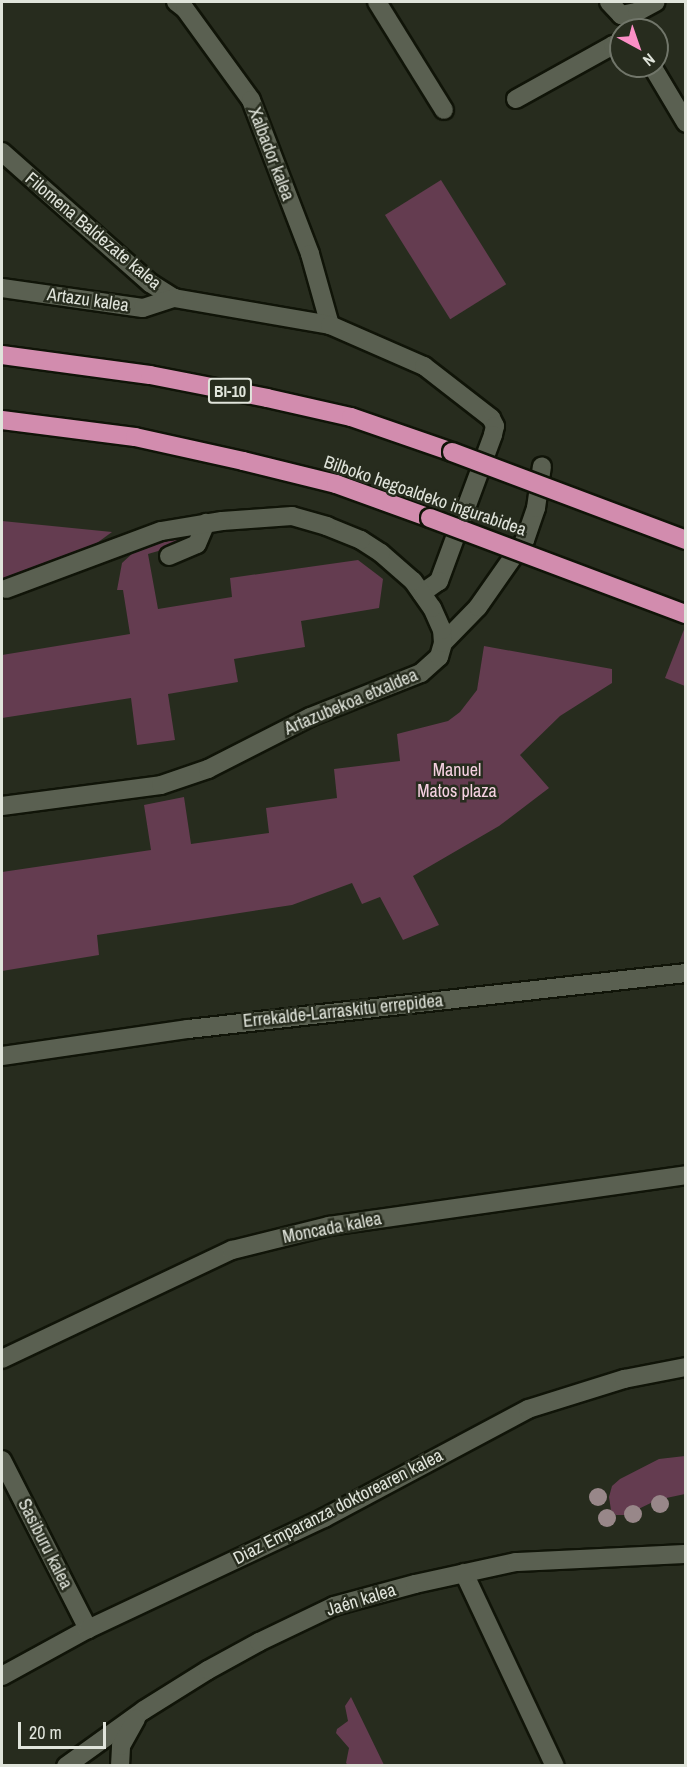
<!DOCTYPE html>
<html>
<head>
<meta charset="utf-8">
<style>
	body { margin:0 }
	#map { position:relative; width:687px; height:1767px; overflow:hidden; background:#272c1e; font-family:"Archivo Narrow",sans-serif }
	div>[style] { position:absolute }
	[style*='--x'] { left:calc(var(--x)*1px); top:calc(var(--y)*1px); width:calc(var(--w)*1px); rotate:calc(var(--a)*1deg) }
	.green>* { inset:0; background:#643c50; transform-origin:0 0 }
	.roads { filter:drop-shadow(2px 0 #101408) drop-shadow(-2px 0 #101408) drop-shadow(0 2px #101408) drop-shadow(0 -2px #101408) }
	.minor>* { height:18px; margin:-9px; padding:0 9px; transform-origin:9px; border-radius:9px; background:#5a6051 }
	.highway>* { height:18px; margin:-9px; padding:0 9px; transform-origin:9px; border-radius:9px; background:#d28cae }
	.bridges { filter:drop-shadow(2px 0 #101408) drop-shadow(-2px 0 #101408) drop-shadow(0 2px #101408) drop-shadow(0 -2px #101408) }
	.highway-bridge>* { height:18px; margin:-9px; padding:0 9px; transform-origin:9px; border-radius:9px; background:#d28cae }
	.trees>* { width:18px; height:18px; margin:-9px; border-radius:50%; background:#988789 }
	span { translate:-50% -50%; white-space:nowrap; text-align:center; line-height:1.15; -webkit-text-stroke:5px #272c1e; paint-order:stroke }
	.shield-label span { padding:2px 4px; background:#272c1e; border:2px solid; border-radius:4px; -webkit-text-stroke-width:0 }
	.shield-label { font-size:16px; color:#e0e4db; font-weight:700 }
	.street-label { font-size:18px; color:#e0e4db }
	.park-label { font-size:18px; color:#f5d1e1 }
	.frame { position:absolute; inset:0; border:3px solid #e0e4db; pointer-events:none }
	.north { position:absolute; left:609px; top:18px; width:60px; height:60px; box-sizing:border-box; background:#272c1e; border:2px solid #71766a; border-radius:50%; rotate:140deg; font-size:16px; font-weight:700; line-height:24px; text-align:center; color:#e0e4db }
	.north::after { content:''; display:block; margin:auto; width:21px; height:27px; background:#fb8fc6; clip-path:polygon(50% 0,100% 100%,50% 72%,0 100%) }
	.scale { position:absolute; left:18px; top:1722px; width:88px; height:27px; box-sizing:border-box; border:3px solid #e0e4db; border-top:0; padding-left:8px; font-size:18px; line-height:21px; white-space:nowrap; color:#e0e4db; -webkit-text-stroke:4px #272c1e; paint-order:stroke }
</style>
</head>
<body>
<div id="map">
	<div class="green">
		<i style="left:441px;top:180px;width:123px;height:66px;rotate:58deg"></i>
		<i style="clip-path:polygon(2px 521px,112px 532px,90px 548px,2px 579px)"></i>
		<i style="clip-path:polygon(181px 538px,182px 544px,148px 554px,158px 609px,232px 597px,230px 578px,358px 560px,383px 579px,379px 608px,301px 621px,305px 647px,234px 659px,238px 682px,168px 694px,175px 740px,137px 745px,131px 698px,2px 718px,2px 655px,130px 634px,123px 590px,117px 590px,122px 563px,135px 551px,157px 541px)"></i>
		<i style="clip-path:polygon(685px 627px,685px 686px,665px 678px)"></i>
		<i style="clip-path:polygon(484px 646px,612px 669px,612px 683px,560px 716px,520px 755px,549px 788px,499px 826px,413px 876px,439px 925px,403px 940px,380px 897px,362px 904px,352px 883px,292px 905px,97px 935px,99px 955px,2px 971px,2px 872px,151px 850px,144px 805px,184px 797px,191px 844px,269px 833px,266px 808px,337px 798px,334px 769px,400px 761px,397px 734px,448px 721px,460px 712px,477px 690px)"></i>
		<i style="clip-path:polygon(685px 1456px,685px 1494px,657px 1500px,626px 1515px,616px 1515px,611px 1510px,609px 1497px,612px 1486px,620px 1479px,659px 1459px)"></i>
		<i style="clip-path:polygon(351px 1697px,384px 1765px,348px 1765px,346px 1763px,349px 1748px,336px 1733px,337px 1729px,348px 1721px,345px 1706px)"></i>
	</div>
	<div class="roads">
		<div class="minor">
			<i style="--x:176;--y:2;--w:11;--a:38"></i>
			<i style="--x:185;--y:9;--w:112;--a:54"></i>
			<i style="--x:251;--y:100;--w:165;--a:69"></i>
			<i style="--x:310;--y:254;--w:74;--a:74.3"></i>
			<i style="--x:377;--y:2;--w:127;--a:58.2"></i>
			<i style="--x:609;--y:2;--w:18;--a:47"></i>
			<i style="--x:621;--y:15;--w:16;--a:-11"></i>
			<i style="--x:637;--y:12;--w:21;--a:-28"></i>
			<i style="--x:652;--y:66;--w:66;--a:59.2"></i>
			<i style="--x:516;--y:99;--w:111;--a:-29.1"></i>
			<i style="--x:613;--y:45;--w:8;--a:-14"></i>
			<i style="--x:2;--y:152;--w:198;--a:41.5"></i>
			<i style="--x:150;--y:283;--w:28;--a:32"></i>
			<i style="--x:174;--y:298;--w:158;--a:9.8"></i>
			<i style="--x:330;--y:325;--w:103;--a:23.6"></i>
			<i style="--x:424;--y:366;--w:85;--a:37.8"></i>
			<i style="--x:491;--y:418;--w:9;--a:63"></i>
			<i style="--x:495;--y:426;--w:9;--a:103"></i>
			<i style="--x:493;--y:435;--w:156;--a:110.3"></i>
			<i style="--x:439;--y:581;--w:21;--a:145"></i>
			<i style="--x:2;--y:288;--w:142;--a:8.1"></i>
			<i style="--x:143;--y:308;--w:33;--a:-18"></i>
			<i style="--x:169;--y:556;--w:30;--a:-23"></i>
			<i style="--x:197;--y:544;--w:23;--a:-67"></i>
			<i style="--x:443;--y:643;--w:50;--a:-45.8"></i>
			<i style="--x:478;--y:607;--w:82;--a:-55"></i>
			<i style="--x:525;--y:540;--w:34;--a:-71"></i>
			<i style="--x:536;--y:508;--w:42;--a:-81.9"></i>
			<i style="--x:2;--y:806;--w:160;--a:-7.5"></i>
			<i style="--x:161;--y:785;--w:50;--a:-18.8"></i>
			<i style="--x:208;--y:769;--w:114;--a:-27"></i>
			<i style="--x:310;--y:717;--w:119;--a:-21.6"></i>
			<i style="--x:421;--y:673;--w:24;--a:-42"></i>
			<i style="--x:439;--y:657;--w:15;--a:-74"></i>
			<i style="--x:443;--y:643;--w:13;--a:-94"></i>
			<i style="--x:442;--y:630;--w:24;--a:-114"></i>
			<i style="--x:432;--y:608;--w:33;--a:-125"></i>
			<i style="--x:413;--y:581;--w:43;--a:-138.8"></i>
			<i style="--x:381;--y:553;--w:24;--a:-147"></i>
			<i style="--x:361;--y:540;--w:37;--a:-158"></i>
			<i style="--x:327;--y:526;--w:36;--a:-164"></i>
			<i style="--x:292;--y:516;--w:70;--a:175.9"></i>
			<i style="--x:222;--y:521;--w:62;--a:170.7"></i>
			<i style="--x:161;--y:531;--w:165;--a:159.5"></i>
			<i style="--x:2;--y:1056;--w:188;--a:-8.3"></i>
			<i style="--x:188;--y:1029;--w:501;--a:-6.42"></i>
			<i style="--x:2;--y:1359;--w:255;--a:-25.4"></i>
			<i style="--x:232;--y:1250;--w:100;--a:-13.9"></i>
			<i style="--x:329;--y:1226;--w:361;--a:-8.1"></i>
			<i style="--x:2;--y:1460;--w:190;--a:63"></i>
			<i style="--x:464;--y:1573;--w:213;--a:64.8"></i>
			<i style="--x:2;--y:1676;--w:98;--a:-28.7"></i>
			<i style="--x:88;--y:1629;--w:261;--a:-25.2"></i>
			<i style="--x:324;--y:1518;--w:231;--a:-28.1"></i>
			<i style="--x:528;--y:1409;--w:101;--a:-17.4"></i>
			<i style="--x:624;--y:1379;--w:63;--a:-11"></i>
			<i style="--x:66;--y:1766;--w:96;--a:-35.7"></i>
			<i style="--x:144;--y:1710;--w:75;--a:-32"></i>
			<i style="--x:208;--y:1670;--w:58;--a:-28.8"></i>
			<i style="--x:259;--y:1642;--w:83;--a:-25.6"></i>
			<i style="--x:334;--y:1606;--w:84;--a:-15.2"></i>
			<i style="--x:415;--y:1584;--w:103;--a:-12.3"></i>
			<i style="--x:516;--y:1562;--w:170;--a:-2.7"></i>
			<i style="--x:120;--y:1766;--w:20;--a:-87"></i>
			<i style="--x:121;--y:1746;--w:31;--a:-61"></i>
		</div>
		<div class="highway">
			<i style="--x:2;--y:355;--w:149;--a:7.7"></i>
			<i style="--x:150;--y:375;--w:119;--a:11.1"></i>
			<i style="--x:267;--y:398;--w:86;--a:12.7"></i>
			<i style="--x:351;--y:417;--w:107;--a:19.1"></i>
			<i style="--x:2;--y:420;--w:134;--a:7.3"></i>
			<i style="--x:135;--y:437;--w:111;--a:12.5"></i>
			<i style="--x:243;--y:461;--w:96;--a:13.9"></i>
			<i style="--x:336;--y:484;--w:100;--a:19.9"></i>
		</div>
	</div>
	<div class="bridges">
		<div class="highway-bridge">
			<i style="--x:452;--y:452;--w:250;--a:20.6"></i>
			<i style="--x:430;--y:518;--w:273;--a:20.6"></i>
		</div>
	</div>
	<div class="trees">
		<i style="left:598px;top:1497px"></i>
		<i style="left:660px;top:1504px"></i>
		<i style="left:633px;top:1514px"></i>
		<i style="left:607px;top:1518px"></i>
	</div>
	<div class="shield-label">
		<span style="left:230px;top:391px">BI-10</span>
	</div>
	<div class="street-label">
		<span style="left:271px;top:154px;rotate:69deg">Xalbador kalea</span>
		<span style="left:93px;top:231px;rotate:40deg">Filomena Baldezate kalea</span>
		<span style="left:88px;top:300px;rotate:8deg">Artazu kalea</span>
		<span style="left:425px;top:496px;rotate:19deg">Bilboko hegoaldeko ingurabidea</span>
		<span style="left:351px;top:702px;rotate:-23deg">Artazubekoa etxaldea</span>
		<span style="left:343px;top:1011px;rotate:-6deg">Errekalde-Larraskitu errepidea</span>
		<span style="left:332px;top:1228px;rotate:-11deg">Moncada kalea</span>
		<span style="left:338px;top:1507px;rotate:-27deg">Diaz Emparanza doktorearen kalea</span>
		<span style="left:45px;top:1544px;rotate:63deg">Sasiburu kalea</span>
		<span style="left:361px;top:1600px;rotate:-17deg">Jaén kalea</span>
	</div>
	<div class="park-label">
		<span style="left:457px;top:781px">Manuel<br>Matos plaza</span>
	</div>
	<div class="frame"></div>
	<div class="north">N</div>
	<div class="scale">20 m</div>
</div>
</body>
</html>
